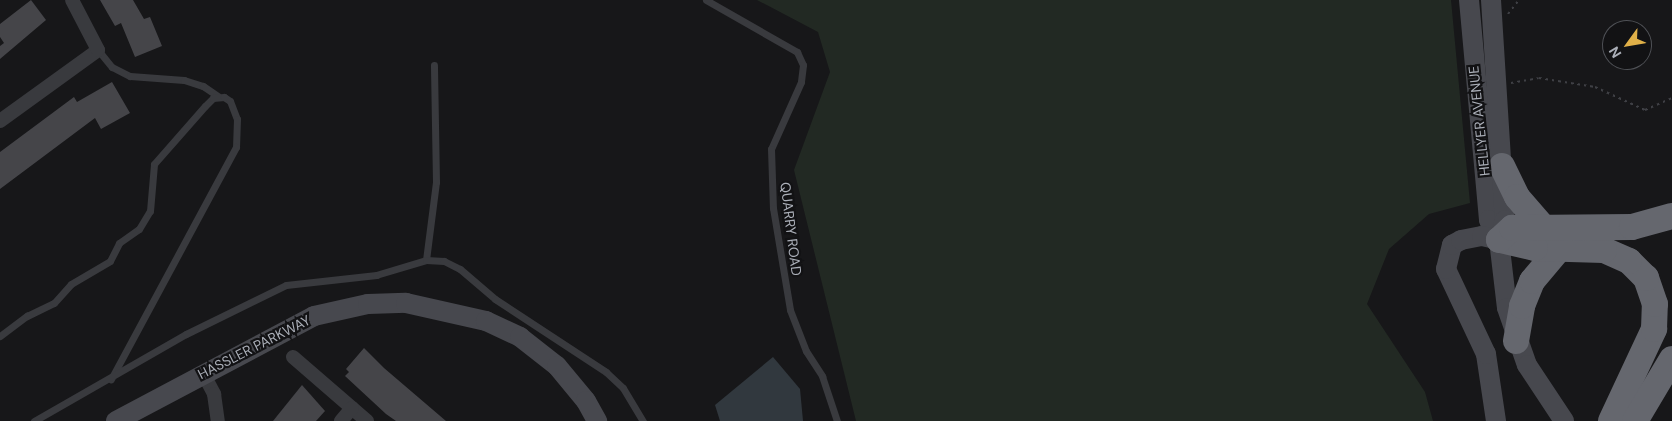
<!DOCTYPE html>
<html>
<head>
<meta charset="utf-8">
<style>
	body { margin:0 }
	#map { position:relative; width:1672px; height:421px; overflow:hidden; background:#171719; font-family:"DM Sans",sans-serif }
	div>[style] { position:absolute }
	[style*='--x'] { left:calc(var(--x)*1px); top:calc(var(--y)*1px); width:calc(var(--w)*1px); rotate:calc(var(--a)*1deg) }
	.green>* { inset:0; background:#222923 }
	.water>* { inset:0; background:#31383e }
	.building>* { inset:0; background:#454549 }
	.path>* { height:2px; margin-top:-1px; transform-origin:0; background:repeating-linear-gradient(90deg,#3f4045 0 2.5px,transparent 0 6.5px) }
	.lane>* { height:7px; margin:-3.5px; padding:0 3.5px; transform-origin:3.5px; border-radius:3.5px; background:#393a3e }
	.street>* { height:14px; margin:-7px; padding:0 7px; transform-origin:7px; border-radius:7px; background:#393a3e }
	.secondary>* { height:20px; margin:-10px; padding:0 10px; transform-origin:10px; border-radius:10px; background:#47484e }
	.highway>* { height:26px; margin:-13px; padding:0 13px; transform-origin:13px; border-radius:13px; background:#65676e }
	span { translate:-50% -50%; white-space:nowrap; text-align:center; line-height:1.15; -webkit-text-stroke:4.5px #121214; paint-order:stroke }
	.street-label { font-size:14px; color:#abafb8 }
	.north { position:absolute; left:1602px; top:20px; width:50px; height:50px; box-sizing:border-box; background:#121214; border:1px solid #4f5156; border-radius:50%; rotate:238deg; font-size:14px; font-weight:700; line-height:20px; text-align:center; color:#abafb8 }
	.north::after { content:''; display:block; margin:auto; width:18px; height:22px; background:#e0b048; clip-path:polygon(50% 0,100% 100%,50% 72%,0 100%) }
</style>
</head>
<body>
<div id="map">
	<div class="green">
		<i style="clip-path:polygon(757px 0,1451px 0,1470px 203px,1429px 214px,1389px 249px,1367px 304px,1425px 392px,1433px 421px,856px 421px,794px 170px,830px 72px,818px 32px)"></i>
	</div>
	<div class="water">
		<i style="clip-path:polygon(773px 357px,800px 389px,803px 421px,720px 421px,715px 405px)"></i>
	</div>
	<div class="building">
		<i style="clip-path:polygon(31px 0,46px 20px,0 59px,0 46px,4px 43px,0 37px,0 24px)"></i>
		<i style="clip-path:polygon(100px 0,133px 0,144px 19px,150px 17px,162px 46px,135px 57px,121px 23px,115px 26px)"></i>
		<i style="clip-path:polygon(112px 82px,130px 113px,101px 129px,95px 118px,0 189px,0 152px,74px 97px,77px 102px)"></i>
		<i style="clip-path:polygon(364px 348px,384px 368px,446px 421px,396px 421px,386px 414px,345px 376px,349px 372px,346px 369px)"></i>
		<i style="clip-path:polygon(302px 385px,325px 411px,316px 421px,273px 421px)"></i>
	</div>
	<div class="path">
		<i style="--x:1508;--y:14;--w:18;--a:-52"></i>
		<i style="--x:1511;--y:83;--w:28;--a:-10"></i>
		<i style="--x:1539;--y:78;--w:57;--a:9.1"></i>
		<i style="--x:1595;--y:87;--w:55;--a:24.7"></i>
		<i style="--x:1645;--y:110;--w:30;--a:-24"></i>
	</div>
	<div class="lane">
		<i style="--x:706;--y:0;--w:105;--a:29.7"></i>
		<i style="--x:797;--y:52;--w:14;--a:65"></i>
		<i style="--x:803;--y:65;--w:17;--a:97"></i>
		<i style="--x:801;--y:82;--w:73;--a:114.1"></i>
		<i style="--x:771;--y:149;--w:59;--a:88.1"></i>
		<i style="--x:773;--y:208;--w:103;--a:80.5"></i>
		<i style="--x:790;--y:310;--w:44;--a:68.7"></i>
		<i style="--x:806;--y:351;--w:30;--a:57"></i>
		<i style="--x:822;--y:376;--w:47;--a:71.6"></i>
		<i style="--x:98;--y:50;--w:22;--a:51"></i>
		<i style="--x:112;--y:67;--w:20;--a:27"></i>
		<i style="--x:130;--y:76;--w:54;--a:4.2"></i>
		<i style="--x:184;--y:80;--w:20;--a:18"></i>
		<i style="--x:203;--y:86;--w:18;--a:34"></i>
		<i style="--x:426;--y:260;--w:79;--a:-82.7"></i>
		<i style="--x:436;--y:182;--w:117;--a:-91"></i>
		<i style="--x:0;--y:336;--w:34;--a:-37"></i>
		<i style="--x:27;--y:316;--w:30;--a:-26"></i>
		<i style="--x:54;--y:303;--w:25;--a:-48"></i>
		<i style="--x:71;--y:284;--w:45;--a:-30.5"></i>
		<i style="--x:110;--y:261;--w:20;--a:-63"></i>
		<i style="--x:119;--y:243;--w:24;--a:-35"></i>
		<i style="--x:139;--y:229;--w:21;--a:-59"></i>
		<i style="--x:150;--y:211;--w:47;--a:-85.1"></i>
		<i style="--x:154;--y:164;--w:77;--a:-48.7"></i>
		<i style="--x:205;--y:106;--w:11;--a:-45"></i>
		<i style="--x:213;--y:98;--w:11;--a:-5"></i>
		<i style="--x:224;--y:97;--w:7;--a:34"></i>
		<i style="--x:230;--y:101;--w:19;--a:69"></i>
		<i style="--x:237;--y:119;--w:28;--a:92"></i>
		<i style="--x:236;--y:147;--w:264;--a:118.3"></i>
		<i style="--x:34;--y:421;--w:175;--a:-29.8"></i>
		<i style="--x:186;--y:334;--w:111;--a:-26.1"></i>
		<i style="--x:286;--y:285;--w:91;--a:-6.3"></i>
		<i style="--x:376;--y:275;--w:52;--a:-16.7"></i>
		<i style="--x:426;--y:260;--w:18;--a:3"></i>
		<i style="--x:444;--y:261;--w:18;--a:27"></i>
		<i style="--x:460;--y:269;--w:46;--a:40.6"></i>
		<i style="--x:495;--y:299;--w:133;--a:33.3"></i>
		<i style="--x:606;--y:372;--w:23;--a:43"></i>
		<i style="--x:623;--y:388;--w:39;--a:59"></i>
	</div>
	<div class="street">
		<i style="--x:0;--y:121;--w:121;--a:-35.9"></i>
		<i style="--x:98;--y:50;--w:56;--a:-117.5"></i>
		<i style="--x:293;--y:357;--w:98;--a:40.9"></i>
		<i style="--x:203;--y:373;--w:24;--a:62"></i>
		<i style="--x:214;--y:394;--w:27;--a:82"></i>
		<i style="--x:341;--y:421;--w:17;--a:-50"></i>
	</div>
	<div class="secondary">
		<i style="--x:1469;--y:0;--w:221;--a:84.8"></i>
		<i style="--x:1489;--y:220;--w:22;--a:63"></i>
		<i style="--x:1499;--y:240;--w:68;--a:83.3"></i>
		<i style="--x:1507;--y:308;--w:60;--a:70.7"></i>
		<i style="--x:1527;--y:365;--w:67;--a:56.5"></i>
		<i style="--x:1491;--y:0;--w:220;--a:86.4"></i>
		<i style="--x:1505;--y:220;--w:21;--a:107"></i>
		<i style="--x:116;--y:421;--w:224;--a:-27.9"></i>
		<i style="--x:314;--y:316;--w:55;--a:-12.5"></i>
		<i style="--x:368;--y:304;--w:38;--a:-2"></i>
		<i style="--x:406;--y:303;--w:82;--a:12.7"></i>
		<i style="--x:486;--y:321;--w:38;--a:25"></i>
		<i style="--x:520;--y:337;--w:47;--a:38.1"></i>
		<i style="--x:557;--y:366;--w:45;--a:50.4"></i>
		<i style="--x:586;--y:401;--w:23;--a:61"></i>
		<i style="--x:1496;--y:421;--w:68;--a:-98.5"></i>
		<i style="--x:1486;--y:354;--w:94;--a:-115.2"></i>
		<i style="--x:1446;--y:269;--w:25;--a:-76"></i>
		<i style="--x:1452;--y:245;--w:10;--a:-29"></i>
		<i style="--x:1461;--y:240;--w:21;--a:-11"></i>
		<i style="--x:1482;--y:236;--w:17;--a:13"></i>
	</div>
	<div class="highway">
		<i style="--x:1502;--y:166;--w:34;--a:64"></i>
		<i style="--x:1517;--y:197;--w:40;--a:49"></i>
		<i style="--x:1516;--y:341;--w:36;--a:-80"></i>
		<i style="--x:1522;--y:306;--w:27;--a:-68"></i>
		<i style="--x:1532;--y:281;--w:42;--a:-49.8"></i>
		<i style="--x:1611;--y:421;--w:102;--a:-64.9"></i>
		<i style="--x:1654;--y:329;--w:25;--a:-88"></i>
		<i style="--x:1655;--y:304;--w:28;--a:-109"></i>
		<i style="--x:1646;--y:278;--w:24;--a:-135"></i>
		<i style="--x:1629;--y:261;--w:27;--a:-156"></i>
		<i style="--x:1604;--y:250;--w:69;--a:-178.3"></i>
		<i style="--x:1535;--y:248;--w:37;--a:-167"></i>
		<i style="--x:1499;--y:240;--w:18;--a:-43"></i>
		<i style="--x:1512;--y:228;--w:120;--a:-0.5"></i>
		<i style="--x:1632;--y:227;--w:41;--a:-15.4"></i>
		<i style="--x:1635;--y:421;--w:72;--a:-59.2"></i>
	</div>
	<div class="street-label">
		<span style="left:1479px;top:121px;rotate:-96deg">HELLYER AVENUE</span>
		<span style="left:791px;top:229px;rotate:83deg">QUARRY ROAD</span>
		<span style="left:254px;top:347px;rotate:-27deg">HASSLER PARKWAY</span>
	</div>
	<div class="north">N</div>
</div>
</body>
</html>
